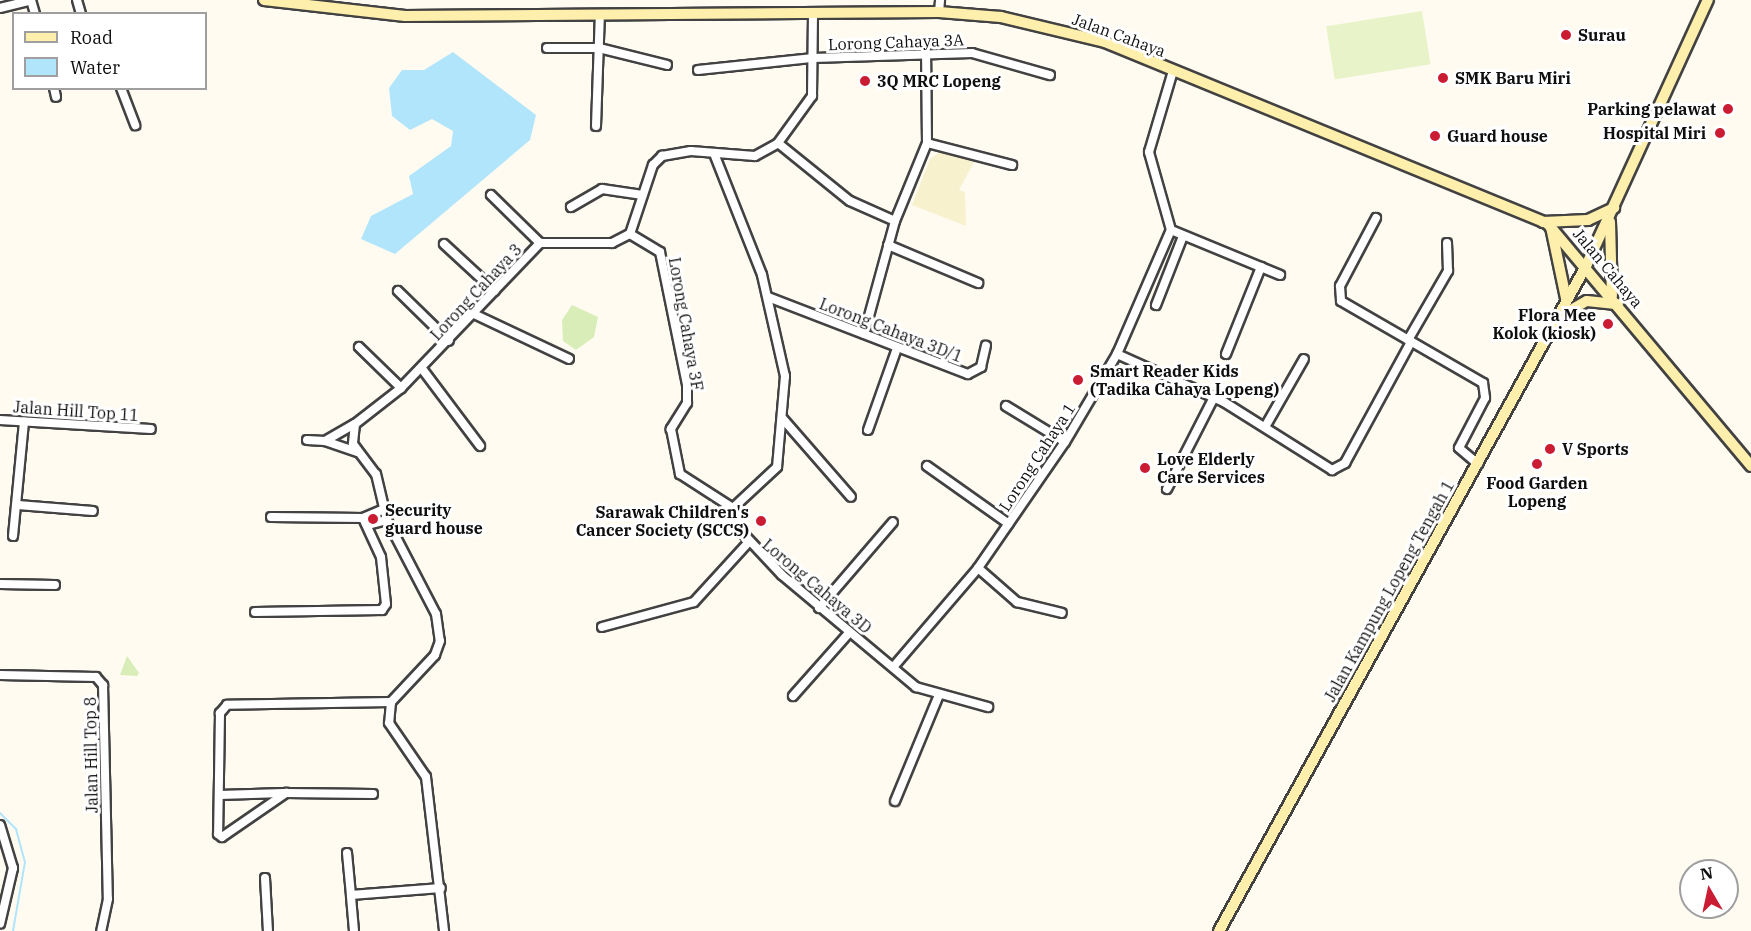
<!DOCTYPE html>
<html>
<head>
<meta charset="utf-8">
<style>
	body { margin:0 }
	#map { position:relative; width:1751px; height:931px; overflow:hidden; background:#fffbf1; font-family:"IBM Plex Serif",serif }
	div>[style] { position:absolute }
	[style*='--x'] { left:calc(var(--x)*1px); top:calc(var(--y)*1px); width:calc(var(--w)*1px); rotate:calc(var(--a)*1deg) }
	.farmland>* { inset:0; background:#f8f1ce }
	.green>* { inset:0; background:#d8edb7 }
	.pitch>* { inset:0; background:#e8f3c9; transform-origin:0 0 }
	.water>* { inset:0; background:#b1e5fb }
	.stream>* { height:2px; margin:-1px; padding:0 1px; transform-origin:1px; border-radius:1px; background:#b1e5fb }
	.roads { filter:drop-shadow(2px 0 #424242) drop-shadow(-2px 0 #424242) drop-shadow(0 2px #424242) drop-shadow(0 -2px #424242) }
	.street>* { height:8px; margin:-4px; padding:0 4px; transform-origin:4px; border-radius:4px; background:#fff }
	.secondary>* { height:10px; margin:-5px; padding:0 5px; transform-origin:5px; border-radius:5px; background:#ffefac }
	.dots>* { width:16px; height:16px; translate:-50% -50%; box-sizing:border-box; border:3px solid #fff; border-radius:50% }
	span { translate:-50% -50%; white-space:nowrap; text-align:center; line-height:1.15; -webkit-text-stroke:6px #fff; paint-order:stroke }
	.street-label { font-size:16px; color:#0f0f0f }
	.poi-label { font-size:16px; color:#0f0f0f; font-weight:700 }
	.left { translate:0 -50%; text-align:left }
	.right { translate:-100% -50%; text-align:right }
	.legend { position:absolute; left:12px; top:12px; width:195px; height:78px; box-sizing:border-box; background:#fff; border:2px solid #9f9f9f; margin:0; padding:8px 10px; list-style:none; font-size:18px; color:#0f0f0f }
	.legend li { display:flex; align-items:center; gap:12px; height:30px }
	.legend b { width:30px; border:2px solid #9f9f9f }
	.north { position:absolute; left:1679px; top:859px; width:60px; height:60px; box-sizing:border-box; background:#fff; border:2px solid #9f9f9f; border-radius:50%; rotate:351deg; font-size:16px; font-weight:700; line-height:24px; text-align:center; color:#0f0f0f }
	.north::after { content:''; display:block; margin:auto; width:21px; height:27px; background:#ca1c33; clip-path:polygon(50% 0,100% 100%,50% 72%,0 100%) }
</style>
</head>
<body>
<div id="map">
	<div class="farmland">
		<i style="clip-path:polygon(940px 152px,974px 162px,959px 190px,965px 192px,966px 226px,912px 205px,930px 159px)"></i>
	</div>
	<div class="green">
		<i style="clip-path:polygon(572px 305px,598px 317px,594px 337px,576px 350px,563px 341px,562px 320px)"></i>
		<i style="clip-path:polygon(127px 656px,139px 673px,137px 676px,120px 675px)"></i>
	</div>
	<div class="pitch">
		<i style="left:1422px;top:11px;width:54px;height:97px;rotate:81deg"></i>
	</div>
	<div class="water">
		<i style="clip-path:polygon(453px 52px,536px 115px,530px 140px,395px 254px,361px 239px,371px 216px,413px 194px,409px 176px,451px 146px,453px 131px,432px 119px,410px 130px,392px 116px,389px 88px,402px 70px,424px 70px)"></i>
	</div>
	<div class="stream">
		<i style="--x:0;--y:813;--w:23;--a:45"></i>
		<i style="--x:16;--y:829;--w:34;--a:75"></i>
		<i style="--x:25;--y:862;--w:70;--a:99.9"></i>
		<i style="--x:7;--y:877;--w:15;--a:-86"></i>
	</div>
	<div class="roads">
		<div class="street">
			<i style="--x:31;--y:0;--w:15;--a:74"></i>
			<i style="--x:77;--y:0;--w:15;--a:74"></i>
			<i style="--x:0;--y:8;--w:32;--a:-14"></i>
			<i style="--x:939;--y:12;--w:12;--a:-85"></i>
			<i style="--x:547;--y:48;--w:52;--a:0"></i>
			<i style="--x:599;--y:48;--w:70;--a:14"></i>
			<i style="--x:698;--y:70;--w:116;--a:-6"></i>
			<i style="--x:813;--y:58;--w:159;--a:-1.8"></i>
			<i style="--x:972;--y:53;--w:81;--a:15.8"></i>
			<i style="--x:54;--y:88;--w:9;--a:77"></i>
			<i style="--x:121;--y:88;--w:40;--a:69"></i>
			<i style="--x:596;--y:126;--w:112;--a:-88"></i>
			<i style="--x:778;--y:143;--w:92;--a:38.9"></i>
			<i style="--x:850;--y:201;--w:49;--a:24"></i>
			<i style="--x:895;--y:221;--w:117;--a:105.3"></i>
			<i style="--x:927;--y:143;--w:88;--a:14.5"></i>
			<i style="--x:715;--y:156;--w:128;--a:68.4"></i>
			<i style="--x:762;--y:275;--w:104;--a:77.2"></i>
			<i style="--x:785;--y:376;--w:91;--a:95"></i>
			<i style="--x:777;--y:467;--w:60;--a:137"></i>
			<i style="--x:733;--y:508;--w:21;--a:76"></i>
			<i style="--x:738;--y:528;--w:64;--a:46.9"></i>
			<i style="--x:782;--y:575;--w:175;--a:39.9"></i>
			<i style="--x:916;--y:687;--w:75;--a:15.5"></i>
			<i style="--x:491;--y:195;--w:69;--a:44.4"></i>
			<i style="--x:571;--y:207;--w:36;--a:-30"></i>
			<i style="--x:602;--y:189;--w:41;--a:8.3"></i>
			<i style="--x:1376;--y:218;--w:77;--a:117.9"></i>
			<i style="--x:1340;--y:286;--w:15;--a:86"></i>
			<i style="--x:1341;--y:301;--w:164;--a:30"></i>
			<i style="--x:1483;--y:383;--w:15;--a:82"></i>
			<i style="--x:1485;--y:398;--w:56;--a:117.5"></i>
			<i style="--x:1459;--y:448;--w:25;--a:40"></i>
			<i style="--x:895;--y:221;--w:84;--a:-67.7"></i>
			<i style="--x:927;--y:143;--w:89;--a:-90.6"></i>
			<i style="--x:1171;--y:230;--w:118;--a:22.4"></i>
			<i style="--x:630;--y:234;--w:35;--a:31"></i>
			<i style="--x:660;--y:252;--w:136;--a:78.5"></i>
			<i style="--x:687;--y:385;--w:18;--a:90"></i>
			<i style="--x:687;--y:403;--w:31;--a:122"></i>
			<i style="--x:671;--y:429;--w:46;--a:78.7"></i>
			<i style="--x:680;--y:474;--w:63;--a:32.7"></i>
			<i style="--x:444;--y:244;--w:69;--a:42.7"></i>
			<i style="--x:888;--y:245;--w:98;--a:22.9"></i>
			<i style="--x:398;--y:291;--w:71;--a:44.4"></i>
			<i style="--x:768;--y:297;--w:214;--a:21.1"></i>
			<i style="--x:968;--y:374;--w:15;--a:-28"></i>
			<i style="--x:981;--y:367;--w:22;--a:-77"></i>
			<i style="--x:1156;--y:305;--w:74;--a:-68.6"></i>
			<i style="--x:474;--y:314;--w:105;--a:25.3"></i>
			<i style="--x:1408;--y:340;--w:80;--a:-59.9"></i>
			<i style="--x:1448;--y:271;--w:28;--a:-92"></i>
			<i style="--x:359;--y:347;--w:59;--a:44.3"></i>
			<i style="--x:1117;--y:354;--w:117;--a:24.2"></i>
			<i style="--x:1224;--y:402;--w:128;--a:32.2"></i>
			<i style="--x:1332;--y:470;--w:15;--a:-28"></i>
			<i style="--x:1345;--y:463;--w:138;--a:-61.4"></i>
			<i style="--x:1226;--y:354;--w:94;--a:-68.1"></i>
			<i style="--x:423;--y:370;--w:95;--a:53.1"></i>
			<i style="--x:1006;--y:406;--w:69;--a:31.4"></i>
			<i style="--x:783;--y:419;--w:103;--a:48.9"></i>
			<i style="--x:0;--y:420;--w:151;--a:3.4"></i>
			<i style="--x:355;--y:424;--w:20;--a:96"></i>
			<i style="--x:353;--y:444;--w:38;--a:53"></i>
			<i style="--x:376;--y:474;--w:47;--a:76.6"></i>
			<i style="--x:387;--y:520;--w:106;--a:62.5"></i>
			<i style="--x:436;--y:614;--w:27;--a:82"></i>
			<i style="--x:440;--y:641;--w:15;--a:110"></i>
			<i style="--x:435;--y:655;--w:64;--a:133.1"></i>
			<i style="--x:391;--y:702;--w:164;--a:179"></i>
			<i style="--x:227;--y:705;--w:11;--a:131"></i>
			<i style="--x:220;--y:713;--w:121;--a:90.9"></i>
			<i style="--x:218;--y:834;--w:5;--a:37"></i>
			<i style="--x:222;--y:837;--w:78;--a:-34.5"></i>
			<i style="--x:286;--y:793;--w:87;--a:0.7"></i>
			<i style="--x:1265;--y:427;--w:78;--a:-60.2"></i>
			<i style="--x:868;--y:430;--w:87;--a:-70.5"></i>
			<i style="--x:307;--y:440;--w:18;--a:3"></i>
			<i style="--x:325;--y:441;--w:34;--a:-30"></i>
			<i style="--x:355;--y:424;--w:58;--a:-38"></i>
			<i style="--x:401;--y:388;--w:201;--a:-46.2"></i>
			<i style="--x:540;--y:243;--w:72;--a:0"></i>
			<i style="--x:612;--y:243;--w:20;--a:-27"></i>
			<i style="--x:630;--y:234;--w:73;--a:-71.6"></i>
			<i style="--x:653;--y:165;--w:13;--a:-45"></i>
			<i style="--x:662;--y:156;--w:29;--a:-10"></i>
			<i style="--x:691;--y:151;--w:64;--a:4.5"></i>
			<i style="--x:755;--y:156;--w:26;--a:-29"></i>
			<i style="--x:778;--y:143;--w:58;--a:-54.1"></i>
			<i style="--x:812;--y:96;--w:84;--a:-89.3"></i>
			<i style="--x:325;--y:441;--w:34;--a:19"></i>
			<i style="--x:927;--y:466;--w:100;--a:35.3"></i>
			<i style="--x:1167;--y:489;--w:101;--a:-62.9"></i>
			<i style="--x:18;--y:505;--w:75;--a:4.6"></i>
			<i style="--x:363;--y:518;--w:23;--a:-23"></i>
			<i style="--x:368;--y:525;--w:20;--a:-15"></i>
			<i style="--x:13;--y:536;--w:115;--a:-84.5"></i>
			<i style="--x:978;--y:568;--w:52;--a:41.1"></i>
			<i style="--x:1017;--y:602;--w:46;--a:13.7"></i>
			<i style="--x:0;--y:584;--w:55;--a:1"></i>
			<i style="--x:819;--y:608;--w:113;--a:-49.3"></i>
			<i style="--x:255;--y:612;--w:127;--a:-0.9"></i>
			<i style="--x:382;--y:610;--w:7;--a:-56"></i>
			<i style="--x:386;--y:604;--w:47;--a:-96.1"></i>
			<i style="--x:381;--y:557;--w:43;--a:-114.8"></i>
			<i style="--x:363;--y:518;--w:92;--a:-179.4"></i>
			<i style="--x:602;--y:627;--w:95;--a:-15.2"></i>
			<i style="--x:694;--y:602;--w:79;--a:-47.6"></i>
			<i style="--x:895;--y:665;--w:128;--a:-49.4"></i>
			<i style="--x:978;--y:568;--w:153;--a:-55.4"></i>
			<i style="--x:1065;--y:442;--w:102;--a:-59.4"></i>
			<i style="--x:1117;--y:354;--w:135;--a:-66.5"></i>
			<i style="--x:1171;--y:230;--w:81;--a:-105.8"></i>
			<i style="--x:1149;--y:152;--w:84;--a:-73.5"></i>
			<i style="--x:0;--y:675;--w:96;--a:1.2"></i>
			<i style="--x:96;--y:677;--w:11;--a:49"></i>
			<i style="--x:103;--y:685;--w:214;--a:88.7"></i>
			<i style="--x:108;--y:899;--w:33;--a:102"></i>
			<i style="--x:793;--y:696;--w:84;--a:-48.4"></i>
			<i style="--x:391;--y:702;--w:21;--a:95"></i>
			<i style="--x:389;--y:723;--w:65;--a:55.6"></i>
			<i style="--x:426;--y:777;--w:155;--a:83.3"></i>
			<i style="--x:219;--y:795;--w:65;--a:-1.8"></i>
			<i style="--x:895;--y:801;--w:113;--a:-67.5"></i>
			<i style="--x:0;--y:825;--w:45;--a:73.2"></i>
			<i style="--x:13;--y:868;--w:57;--a:103.1"></i>
			<i style="--x:347;--y:853;--w:42;--a:84.6"></i>
			<i style="--x:265;--y:878;--w:53;--a:86.8"></i>
			<i style="--x:354;--y:931;--w:36;--a:-95"></i>
			<i style="--x:351;--y:895;--w:90;--a:-4.4"></i>
		</div>
		<div class="secondary">
			<i style="--x:264;--y:0;--w:142;--a:6.5"></i>
			<i style="--x:405;--y:16;--w:534;--a:-0.43"></i>
			<i style="--x:939;--y:12;--w:62;--a:4.6"></i>
			<i style="--x:1001;--y:17;--w:107;--a:13.5"></i>
			<i style="--x:1105;--y:42;--w:479;--a:22.3"></i>
			<i style="--x:1548;--y:224;--w:316;--a:50"></i>
			<i style="--x:1543;--y:222;--w:45;--a:-2.5"></i>
			<i style="--x:1588;--y:220;--w:29;--a:-25"></i>
			<i style="--x:1610;--y:222;--w:74;--a:88.5"></i>
			<i style="--x:1551;--y:227;--w:73;--a:78.1"></i>
			<i style="--x:1557;--y:318;--w:34;--a:-30"></i>
			<i style="--x:1587;--y:301;--w:31;--a:6"></i>
			<i style="--x:1219;--y:931;--w:760;--a:-61.11"></i>
			<i style="--x:1586;--y:266;--w:293;--a:-65.4"></i>
		</div>
	</div>
	<div class="dots">
		<i style="left:1566px;top:35px;background:#ca1c33"></i>
		<i style="left:1443px;top:78px;background:#ca1c33"></i>
		<i style="left:865px;top:81px;background:#ca1c33"></i>
		<i style="left:1728px;top:109px;background:#ca1c33"></i>
		<i style="left:1720px;top:133px;background:#ca1c33"></i>
		<i style="left:1435px;top:136px;background:#ca1c33"></i>
		<i style="left:1608px;top:324px;background:#ca1c33"></i>
		<i style="left:1078px;top:380px;background:#ca1c33"></i>
		<i style="left:1550px;top:449px;background:#ca1c33"></i>
		<i style="left:1537px;top:464px;background:#ca1c33"></i>
		<i style="left:1145px;top:468px;background:#ca1c33"></i>
		<i style="left:373px;top:519px;background:#ca1c33"></i>
		<i style="left:761px;top:521px;background:#ca1c33"></i>
	</div>
	<div class="street-label">
		<span style="left:1119px;top:35px;rotate:20deg">Jalan Cahaya</span>
		<span style="left:896px;top:42px;rotate:-2deg">Lorong Cahaya 3A</span>
		<span style="left:1608px;top:268px;rotate:50deg">Jalan Cahaya</span>
		<span style="left:476px;top:292px;rotate:-47deg">Lorong Cahaya 3</span>
		<span style="left:686px;top:324px;rotate:80deg">Lorong Cahaya 3F</span>
		<span style="left:891px;top:330px;rotate:21deg">Lorong Cahaya 3D/1</span>
		<span style="left:76px;top:411px;rotate:4deg">Jalan Hill Top 11</span>
		<span style="left:1037px;top:457px;rotate:-57deg">Lorong Cahaya 1</span>
		<span style="left:817px;top:586px;rotate:40deg">Lorong Cahaya 3D</span>
		<span style="left:1389px;top:591px;rotate:-61deg">Jalan Kampung Lopeng Tengah 1</span>
		<span style="left:91px;top:755px;rotate:-91deg">Jalan Hill Top 8</span>
	</div>
	<div class="poi-label">
		<span class="left" style="left:1578px;top:35px">Surau</span>
		<span class="left" style="left:1455px;top:78px">SMK Baru Miri</span>
		<span class="left" style="left:877px;top:81px">3Q MRC Lopeng</span>
		<span class="right" style="left:1716px;top:109px">Parking pelawat</span>
		<span class="right" style="left:1706px;top:133px">Hospital Miri</span>
		<span class="left" style="left:1447px;top:136px">Guard house</span>
		<span class="right" style="left:1596px;top:324px">Flora Mee<br>Kolok (kiosk)</span>
		<span class="left" style="left:1090px;top:380px">Smart Reader Kids<br>(Tadika Cahaya Lopeng)</span>
		<span class="left" style="left:1562px;top:449px">V Sports</span>
		<span class="left" style="left:1157px;top:468px">Love Elderly<br>Care Services</span>
		<span style="left:1537px;top:492px">Food Garden<br>Lopeng</span>
		<span class="left" style="left:385px;top:519px">Security<br>guard house</span>
		<span class="right" style="left:749px;top:521px">Sarawak Children's<br>Cancer Society (SCCS)</span>
	</div>
	<ul class="legend">
	<li><b style="height:8px;background:#ffefac"></b>Road</li>
	<li><b style="height:16px;background:#b1e5fb"></b>Water</li>
	</ul>
	<div class="north">N</div>
</div>
</body>
</html>
